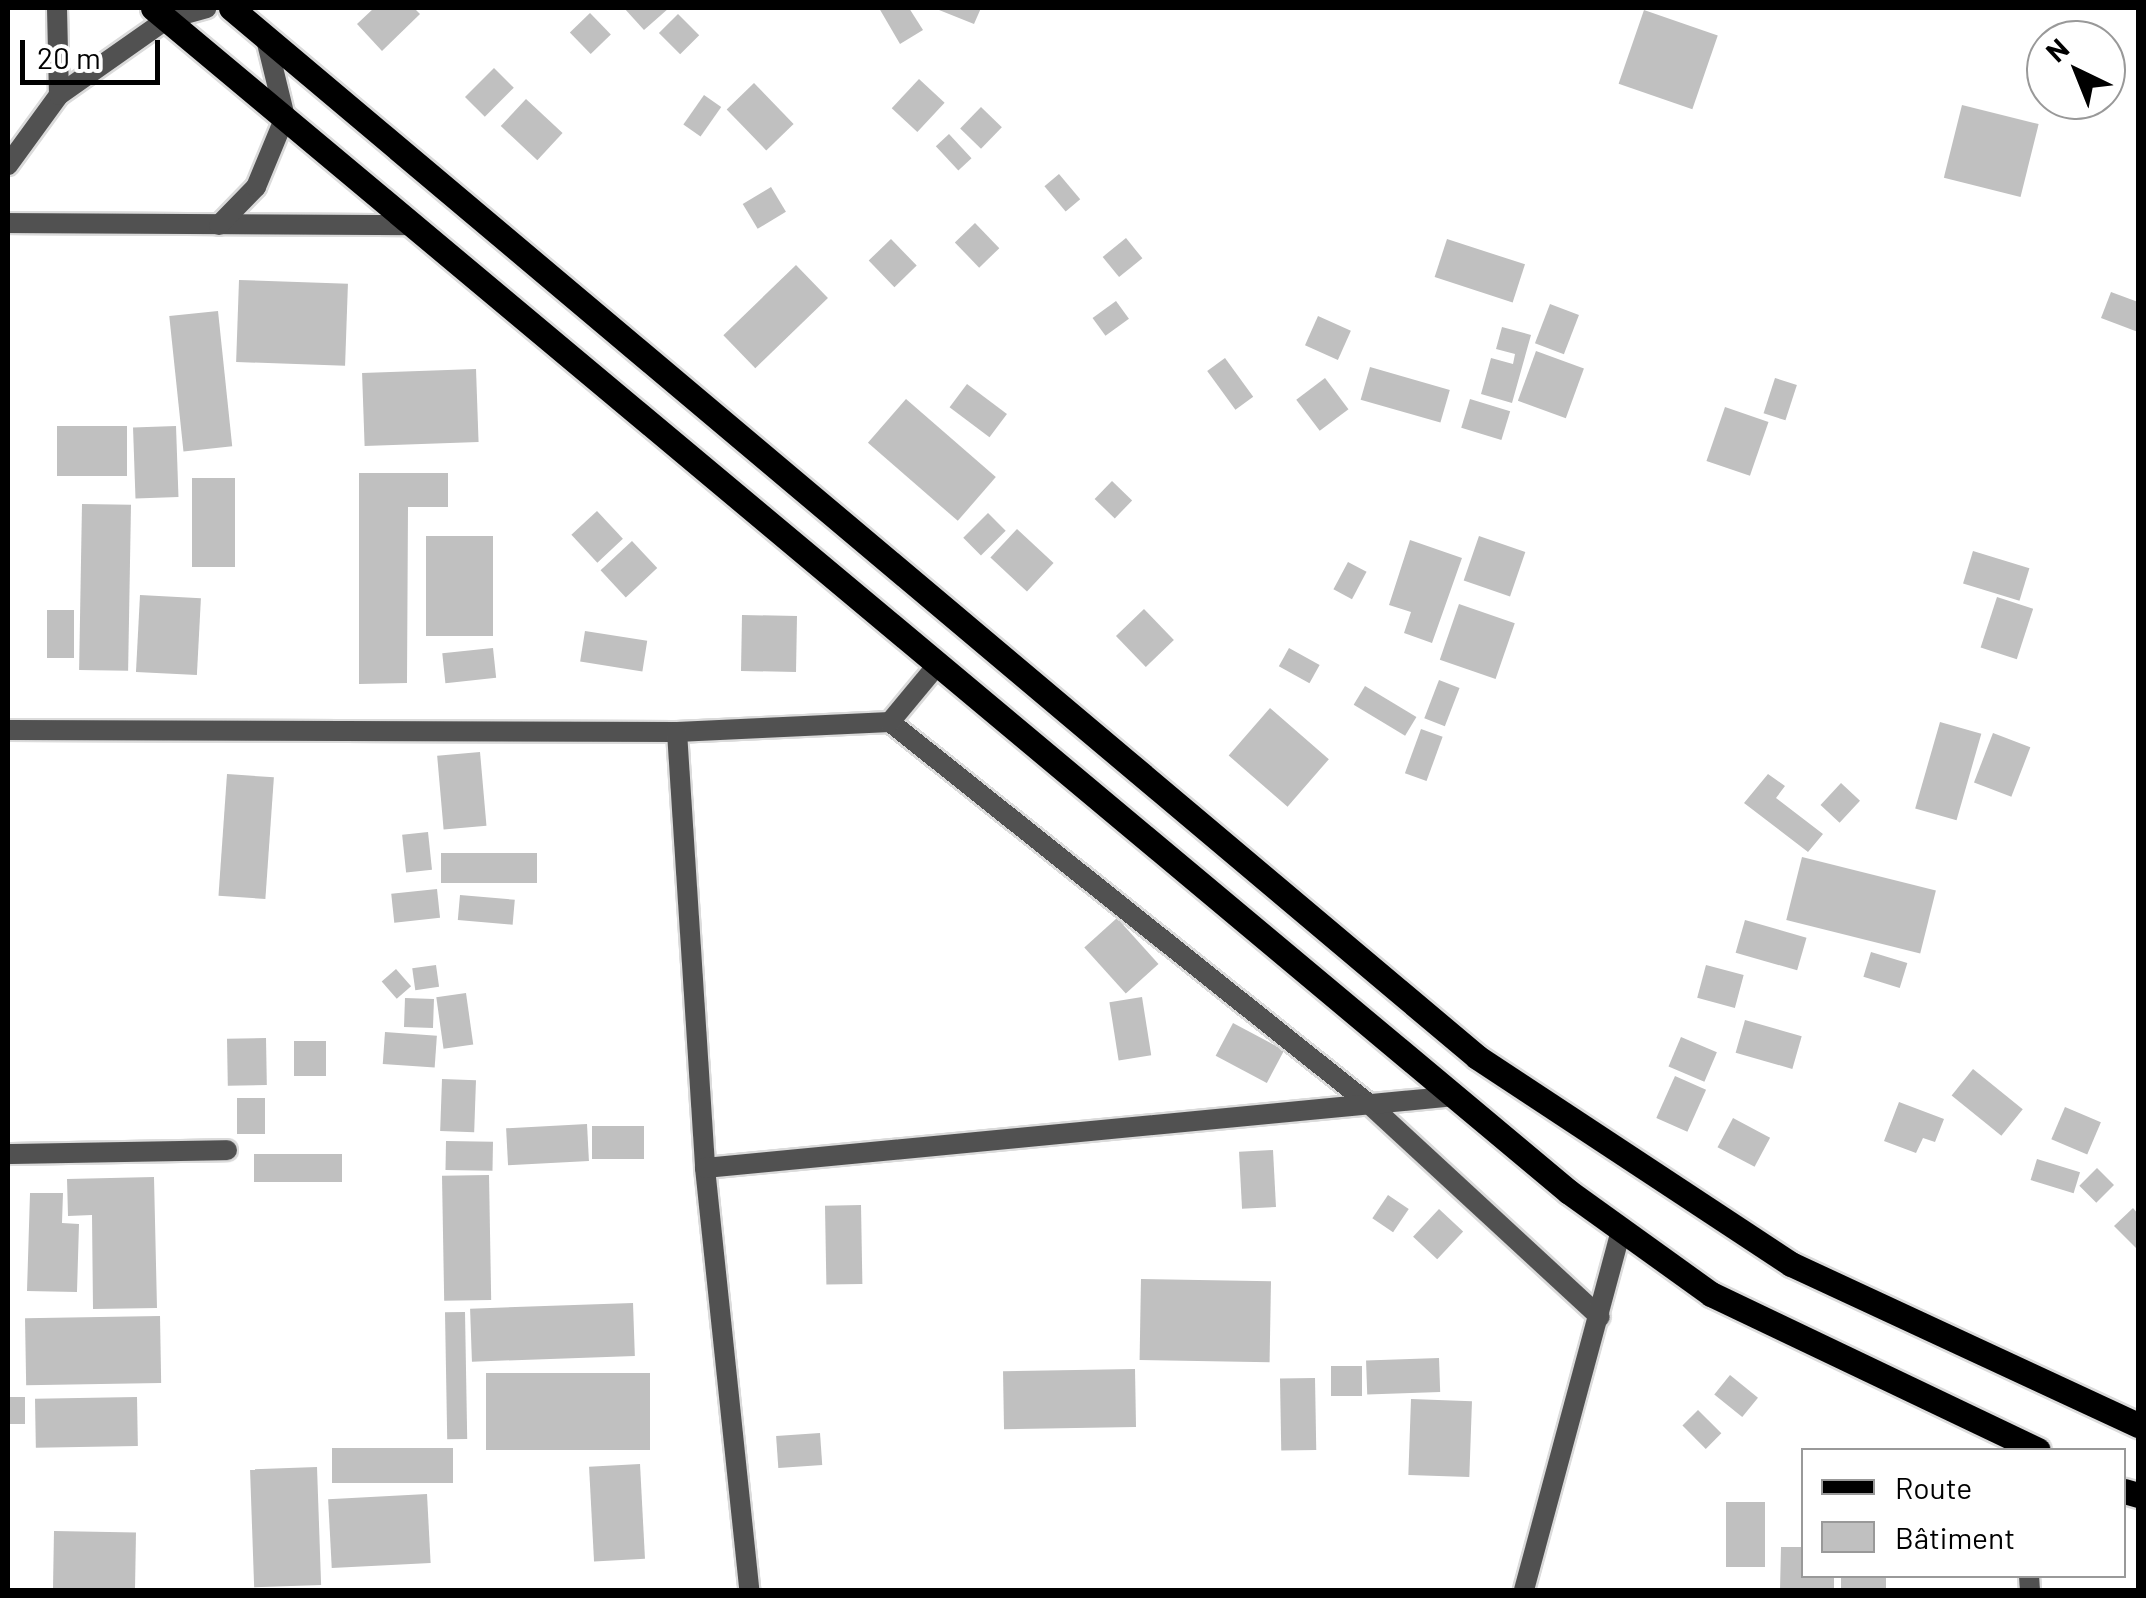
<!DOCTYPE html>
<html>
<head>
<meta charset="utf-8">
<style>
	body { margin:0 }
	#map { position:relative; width:2146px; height:1598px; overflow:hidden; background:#fff; font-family:Barlow,sans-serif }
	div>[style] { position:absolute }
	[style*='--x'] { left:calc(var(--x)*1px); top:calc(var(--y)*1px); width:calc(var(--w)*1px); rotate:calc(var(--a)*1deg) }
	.building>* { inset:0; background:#c0c0c0; transform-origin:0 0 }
	.roads { filter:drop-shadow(2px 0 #dbdbdb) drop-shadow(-2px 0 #dbdbdb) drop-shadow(0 2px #dbdbdb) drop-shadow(0 -2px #dbdbdb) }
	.minor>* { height:20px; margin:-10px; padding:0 10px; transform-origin:10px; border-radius:10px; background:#515151 }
	.primary>* { height:25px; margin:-12.5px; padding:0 12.5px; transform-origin:12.5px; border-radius:12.5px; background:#000 }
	span { translate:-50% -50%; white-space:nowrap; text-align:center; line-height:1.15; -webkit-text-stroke:10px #fff; paint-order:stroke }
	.frame { position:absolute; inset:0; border:10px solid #000; pointer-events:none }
	.legend { position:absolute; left:1801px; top:1448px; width:325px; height:130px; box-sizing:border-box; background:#fff; border:2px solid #999; margin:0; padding:12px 18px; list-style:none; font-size:30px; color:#000 }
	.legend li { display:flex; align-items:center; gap:20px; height:50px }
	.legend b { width:50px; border:2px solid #999 }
	.north { position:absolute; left:2026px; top:20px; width:100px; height:100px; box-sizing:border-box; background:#fff; border:2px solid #999; border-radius:50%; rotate:317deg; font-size:28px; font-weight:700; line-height:40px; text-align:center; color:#000 }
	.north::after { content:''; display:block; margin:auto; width:35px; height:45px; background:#000; clip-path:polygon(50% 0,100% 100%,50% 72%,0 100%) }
	.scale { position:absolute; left:20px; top:40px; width:140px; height:45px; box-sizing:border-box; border:5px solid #000; border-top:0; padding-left:12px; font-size:30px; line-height:35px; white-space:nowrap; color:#000; -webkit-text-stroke:8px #fff; paint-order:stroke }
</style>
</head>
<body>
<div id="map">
	<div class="building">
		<i style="clip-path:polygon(374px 8px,414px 8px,420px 14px,382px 51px,357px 24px)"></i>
		<i style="clip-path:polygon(624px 8px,669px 8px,644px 30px)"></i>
		<i style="clip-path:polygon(879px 8px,909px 8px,923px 30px,900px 44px)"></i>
		<i style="clip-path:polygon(934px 8px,981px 8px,974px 24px)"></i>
		<i style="left:1644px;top:10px;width:78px;height:78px;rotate:19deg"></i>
		<i style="left:590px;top:13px;width:30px;height:28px;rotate:46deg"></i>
		<i style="left:678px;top:14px;width:30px;height:27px;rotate:45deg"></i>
		<i style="left:494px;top:68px;width:28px;height:41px;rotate:45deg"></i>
		<i style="left:919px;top:79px;width:35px;height:40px;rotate:43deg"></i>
		<i style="left:754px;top:83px;width:57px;height:38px;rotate:46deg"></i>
		<i style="left:704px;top:95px;width:21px;height:36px;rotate:35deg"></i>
		<i style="left:526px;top:99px;width:50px;height:37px;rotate:43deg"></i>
		<i style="left:1962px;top:105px;width:79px;height:75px;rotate:14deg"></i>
		<i style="left:981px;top:107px;width:29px;height:30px;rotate:44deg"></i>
		<i style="left:949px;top:134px;width:33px;height:18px;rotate:47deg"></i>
		<i style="left:1059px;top:174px;width:33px;height:19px;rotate:50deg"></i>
		<i style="left:771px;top:187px;width:29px;height:33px;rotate:59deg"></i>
		<i style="left:975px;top:223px;width:35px;height:28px;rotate:46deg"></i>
		<i style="left:1126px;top:238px;width:26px;height:30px;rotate:51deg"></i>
		<i style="left:891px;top:239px;width:37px;height:31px;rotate:46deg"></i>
		<i style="left:1447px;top:239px;width:82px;height:40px;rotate:18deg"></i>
		<i style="left:796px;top:265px;width:46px;height:101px;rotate:46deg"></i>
		<i style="left:239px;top:280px;width:109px;height:82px;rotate:2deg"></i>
		<i style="clip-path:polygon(2111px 292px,2138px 302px,2138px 332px,2101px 318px)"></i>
		<i style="left:1116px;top:301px;width:22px;height:29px;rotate:54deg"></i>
		<i style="left:1550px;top:304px;width:31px;height:42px;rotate:21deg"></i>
		<i style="left:218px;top:311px;width:136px;height:49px;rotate:84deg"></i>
		<i style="left:1318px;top:316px;width:36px;height:32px;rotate:24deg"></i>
		<i style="clip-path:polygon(1502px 327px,1531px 335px,1512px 403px,1481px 394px,1491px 358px,1513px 364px,1515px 354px,1496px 349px)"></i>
		<i style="left:1536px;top:351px;width:51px;height:53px;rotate:20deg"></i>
		<i style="left:1225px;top:358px;width:48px;height:22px;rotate:54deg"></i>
		<i style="left:1370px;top:367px;width:83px;height:34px;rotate:16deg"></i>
		<i style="left:476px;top:369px;width:73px;height:114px;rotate:88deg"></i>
		<i style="left:1325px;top:378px;width:39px;height:36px;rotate:53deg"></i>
		<i style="left:1775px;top:378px;width:23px;height:37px;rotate:18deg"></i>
		<i style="left:967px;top:384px;width:50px;height:29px;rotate:37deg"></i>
		<i style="left:906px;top:399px;width:119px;height:58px;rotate:41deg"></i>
		<i style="left:1470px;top:399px;width:42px;height:30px;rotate:17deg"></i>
		<i style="left:1725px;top:407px;width:46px;height:57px;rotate:19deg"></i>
		<i style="left:57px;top:426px;width:70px;height:50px"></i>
		<i style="left:176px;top:426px;width:71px;height:43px;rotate:88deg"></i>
		<i style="clip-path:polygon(359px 473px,448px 473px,448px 507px,408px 507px,407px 683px,359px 684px)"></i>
		<i style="left:192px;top:478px;width:43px;height:89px"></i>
		<i style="left:1112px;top:481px;width:28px;height:25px;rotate:44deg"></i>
		<i style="left:82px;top:504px;width:49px;height:166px;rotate:1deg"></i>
		<i style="left:597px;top:511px;width:38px;height:35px;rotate:47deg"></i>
		<i style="left:988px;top:513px;width:25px;height:35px;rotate:45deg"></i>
		<i style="left:1017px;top:529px;width:50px;height:39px;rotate:43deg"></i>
		<i style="left:426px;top:536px;width:67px;height:100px"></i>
		<i style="left:1479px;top:536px;width:49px;height:47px;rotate:19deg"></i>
		<i style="clip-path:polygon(1410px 540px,1462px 558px,1432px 643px,1404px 633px,1411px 612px,1389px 605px)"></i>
		<i style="left:632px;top:541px;width:37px;height:43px;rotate:47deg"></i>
		<i style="left:1973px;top:551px;width:59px;height:34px;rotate:17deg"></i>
		<i style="left:1348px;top:562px;width:21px;height:31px;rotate:28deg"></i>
		<i style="left:140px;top:595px;width:61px;height:77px;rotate:3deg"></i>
		<i style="left:1997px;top:597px;width:38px;height:53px;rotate:18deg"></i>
		<i style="left:1459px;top:604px;width:59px;height:59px;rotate:19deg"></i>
		<i style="left:1144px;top:609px;width:43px;height:39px;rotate:46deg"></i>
		<i style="left:47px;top:610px;width:27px;height:48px"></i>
		<i style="left:742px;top:615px;width:55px;height:56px;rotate:1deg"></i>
		<i style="left:585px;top:631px;width:63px;height:31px;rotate:9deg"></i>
		<i style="left:493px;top:648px;width:30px;height:51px;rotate:84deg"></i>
		<i style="left:1289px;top:648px;width:35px;height:21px;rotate:29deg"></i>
		<i style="left:1439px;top:680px;width:22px;height:41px;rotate:21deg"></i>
		<i style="left:1365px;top:686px;width:60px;height:22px;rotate:31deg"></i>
		<i style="left:1270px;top:708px;width:78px;height:63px;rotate:41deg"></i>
		<i style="left:1940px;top:722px;width:43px;height:90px;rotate:16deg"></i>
		<i style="left:1421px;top:729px;width:23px;height:47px;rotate:20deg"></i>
		<i style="left:1993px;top:733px;width:40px;height:53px;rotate:21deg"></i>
		<i style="left:480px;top:752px;width:74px;height:43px;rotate:85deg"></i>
		<i style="left:227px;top:774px;width:47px;height:122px;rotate:4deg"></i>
		<i style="clip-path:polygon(1768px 774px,1785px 786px,1776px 798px,1823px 834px,1808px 852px,1744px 803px)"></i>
		<i style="left:1841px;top:783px;width:26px;height:30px;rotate:43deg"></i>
		<i style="left:428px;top:832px;width:38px;height:26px;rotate:84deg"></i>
		<i style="left:441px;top:853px;width:96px;height:30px"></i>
		<i style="left:1802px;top:857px;width:138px;height:65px;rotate:14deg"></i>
		<i style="left:437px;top:889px;width:29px;height:46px;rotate:84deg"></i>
		<i style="left:460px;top:895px;width:55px;height:25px;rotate:5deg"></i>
		<i style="left:1117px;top:918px;width:62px;height:44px;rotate:48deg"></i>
		<i style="left:1745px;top:920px;width:64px;height:34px;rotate:16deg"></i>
		<i style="left:1871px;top:952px;width:38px;height:26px;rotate:17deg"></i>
		<i style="left:436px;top:965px;width:22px;height:24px;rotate:82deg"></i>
		<i style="left:1706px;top:965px;width:39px;height:34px;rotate:15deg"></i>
		<i style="left:396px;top:969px;width:23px;height:19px;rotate:49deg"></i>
		<i style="left:466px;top:993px;width:52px;height:30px;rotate:82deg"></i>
		<i style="left:1142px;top:997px;width:59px;height:33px;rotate:81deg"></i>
		<i style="left:405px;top:998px;width:29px;height:29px;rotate:2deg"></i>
		<i style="left:1745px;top:1020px;width:59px;height:34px;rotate:16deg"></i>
		<i style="left:1233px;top:1023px;width:58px;height:37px;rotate:28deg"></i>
		<i style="left:385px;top:1032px;width:52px;height:32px;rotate:4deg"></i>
		<i style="left:1681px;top:1037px;width:39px;height:32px;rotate:23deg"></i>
		<i style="left:266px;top:1038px;width:47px;height:39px;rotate:89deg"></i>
		<i style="left:294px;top:1041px;width:32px;height:35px"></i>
		<i style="left:1973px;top:1069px;width:64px;height:34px;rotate:39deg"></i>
		<i style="left:1675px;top:1076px;width:34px;height:46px;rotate:24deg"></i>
		<i style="left:442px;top:1079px;width:34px;height:52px;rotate:2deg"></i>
		<i style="left:265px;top:1098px;width:36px;height:28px;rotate:90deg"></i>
		<i style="clip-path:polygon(1899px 1102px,1944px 1119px,1935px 1142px,1923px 1138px,1916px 1153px,1884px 1141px)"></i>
		<i style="left:2065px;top:1107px;width:39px;height:35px;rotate:23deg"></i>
		<i style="left:1733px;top:1118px;width:42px;height:33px;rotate:28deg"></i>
		<i style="left:587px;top:1124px;width:37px;height:81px;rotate:87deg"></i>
		<i style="left:592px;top:1126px;width:52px;height:33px"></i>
		<i style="left:446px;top:1141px;width:47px;height:29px;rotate:1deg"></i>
		<i style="left:1273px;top:1150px;width:57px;height:34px;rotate:87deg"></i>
		<i style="left:342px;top:1154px;width:28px;height:88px;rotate:90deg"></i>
		<i style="left:2037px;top:1159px;width:45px;height:22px;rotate:17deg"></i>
		<i style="left:2097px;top:1168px;width:24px;height:25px;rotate:45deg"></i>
		<i style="left:489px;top:1175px;width:125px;height:47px;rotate:89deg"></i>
		<i style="clip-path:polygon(154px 1177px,157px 1308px,93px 1309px,92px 1215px,68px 1216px,67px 1179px)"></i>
		<i style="clip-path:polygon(30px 1193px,63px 1193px,62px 1223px,79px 1224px,77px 1292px,27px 1291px)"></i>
		<i style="left:1388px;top:1195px;width:25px;height:28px;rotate:34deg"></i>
		<i style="left:861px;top:1205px;width:79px;height:36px;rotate:89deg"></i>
		<i style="clip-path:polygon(2133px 1208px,2138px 1214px,2138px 1250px,2114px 1226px)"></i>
		<i style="left:1439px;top:1209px;width:33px;height:38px;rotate:43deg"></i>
		<i style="left:1141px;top:1279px;width:130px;height:81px;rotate:1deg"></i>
		<i style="left:633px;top:1303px;width:53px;height:163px;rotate:88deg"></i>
		<i style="left:465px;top:1312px;width:127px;height:20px;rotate:89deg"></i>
		<i style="left:160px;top:1316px;width:67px;height:135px;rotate:89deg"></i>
		<i style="left:1439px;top:1358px;width:34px;height:73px;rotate:88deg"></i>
		<i style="left:1331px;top:1366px;width:31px;height:30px"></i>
		<i style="left:1135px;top:1369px;width:58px;height:132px;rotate:89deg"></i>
		<i style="left:486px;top:1373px;width:164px;height:77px"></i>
		<i style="left:1730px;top:1375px;width:36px;height:25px;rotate:39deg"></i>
		<i style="left:1315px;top:1378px;width:72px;height:35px;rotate:89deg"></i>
		<i style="left:8px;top:1397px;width:17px;height:27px"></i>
		<i style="left:137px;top:1397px;width:49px;height:102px;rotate:89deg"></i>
		<i style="left:1411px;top:1399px;width:61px;height:76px;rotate:2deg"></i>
		<i style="left:1698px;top:1410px;width:33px;height:22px;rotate:45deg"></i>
		<i style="left:820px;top:1433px;width:32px;height:44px;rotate:86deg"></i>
		<i style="left:453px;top:1448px;width:35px;height:121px;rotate:90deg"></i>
		<i style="left:640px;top:1464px;width:95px;height:51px;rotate:87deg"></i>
		<i style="left:317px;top:1467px;width:118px;height:67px;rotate:88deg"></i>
		<i style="left:427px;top:1494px;width:69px;height:99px;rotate:87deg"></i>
		<i style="left:1765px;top:1502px;width:65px;height:39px;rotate:90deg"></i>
		<i style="left:54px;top:1531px;width:82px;height:57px;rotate:1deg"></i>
		<i style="clip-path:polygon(1781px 1547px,1804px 1547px,1804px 1576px,1834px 1576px,1834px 1590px,1780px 1590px)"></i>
		<i style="left:1841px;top:1576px;width:45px;height:14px"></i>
	</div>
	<div class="roads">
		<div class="minor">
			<i style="--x:57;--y:8;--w:87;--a:88.7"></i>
			<i style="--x:8;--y:165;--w:87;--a:-53.9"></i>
			<i style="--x:59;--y:95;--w:132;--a:-35.1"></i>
			<i style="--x:167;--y:19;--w:41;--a:-15.4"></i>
			<i style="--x:8;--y:223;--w:405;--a:0.3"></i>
			<i style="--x:219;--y:225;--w:53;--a:-45.8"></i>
			<i style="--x:256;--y:187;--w:76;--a:-67.5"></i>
			<i style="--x:285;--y:117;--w:80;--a:-103.7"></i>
			<i style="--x:890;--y:722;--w:613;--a:38.57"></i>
			<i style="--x:1369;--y:1104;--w:314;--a:42.7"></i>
			<i style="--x:8;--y:730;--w:669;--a:0.17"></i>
			<i style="--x:677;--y:732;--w:213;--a:-2.7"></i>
			<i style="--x:890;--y:722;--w:75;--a:-50.4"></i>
			<i style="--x:677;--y:732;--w:437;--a:86.3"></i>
			<i style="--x:705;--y:1168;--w:424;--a:84"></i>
			<i style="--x:8;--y:1154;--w:219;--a:-1"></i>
			<i style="--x:705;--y:1168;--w:753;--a:-5.48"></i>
			<i style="--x:2029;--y:1576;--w:14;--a:86"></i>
			<i style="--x:1524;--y:1590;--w:373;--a:-74.9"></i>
		</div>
		<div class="primary">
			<i style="--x:153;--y:8;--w:1846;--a:39.9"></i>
			<i style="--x:1569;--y:1192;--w:175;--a:35.7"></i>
			<i style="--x:1711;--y:1294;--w:362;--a:25.5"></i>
			<i style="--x:231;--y:8;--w:1629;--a:40.09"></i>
			<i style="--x:1477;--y:1057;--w:376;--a:33.4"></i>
			<i style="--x:1791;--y:1264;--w:383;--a:24.9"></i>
			<i style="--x:2124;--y:1491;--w:15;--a:16"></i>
		</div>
	</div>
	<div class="frame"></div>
	<ul class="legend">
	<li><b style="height:12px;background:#000"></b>Route</li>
	<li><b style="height:28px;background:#c0c0c0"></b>Bâtiment</li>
	</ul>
	<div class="north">N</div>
	<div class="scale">20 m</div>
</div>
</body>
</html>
